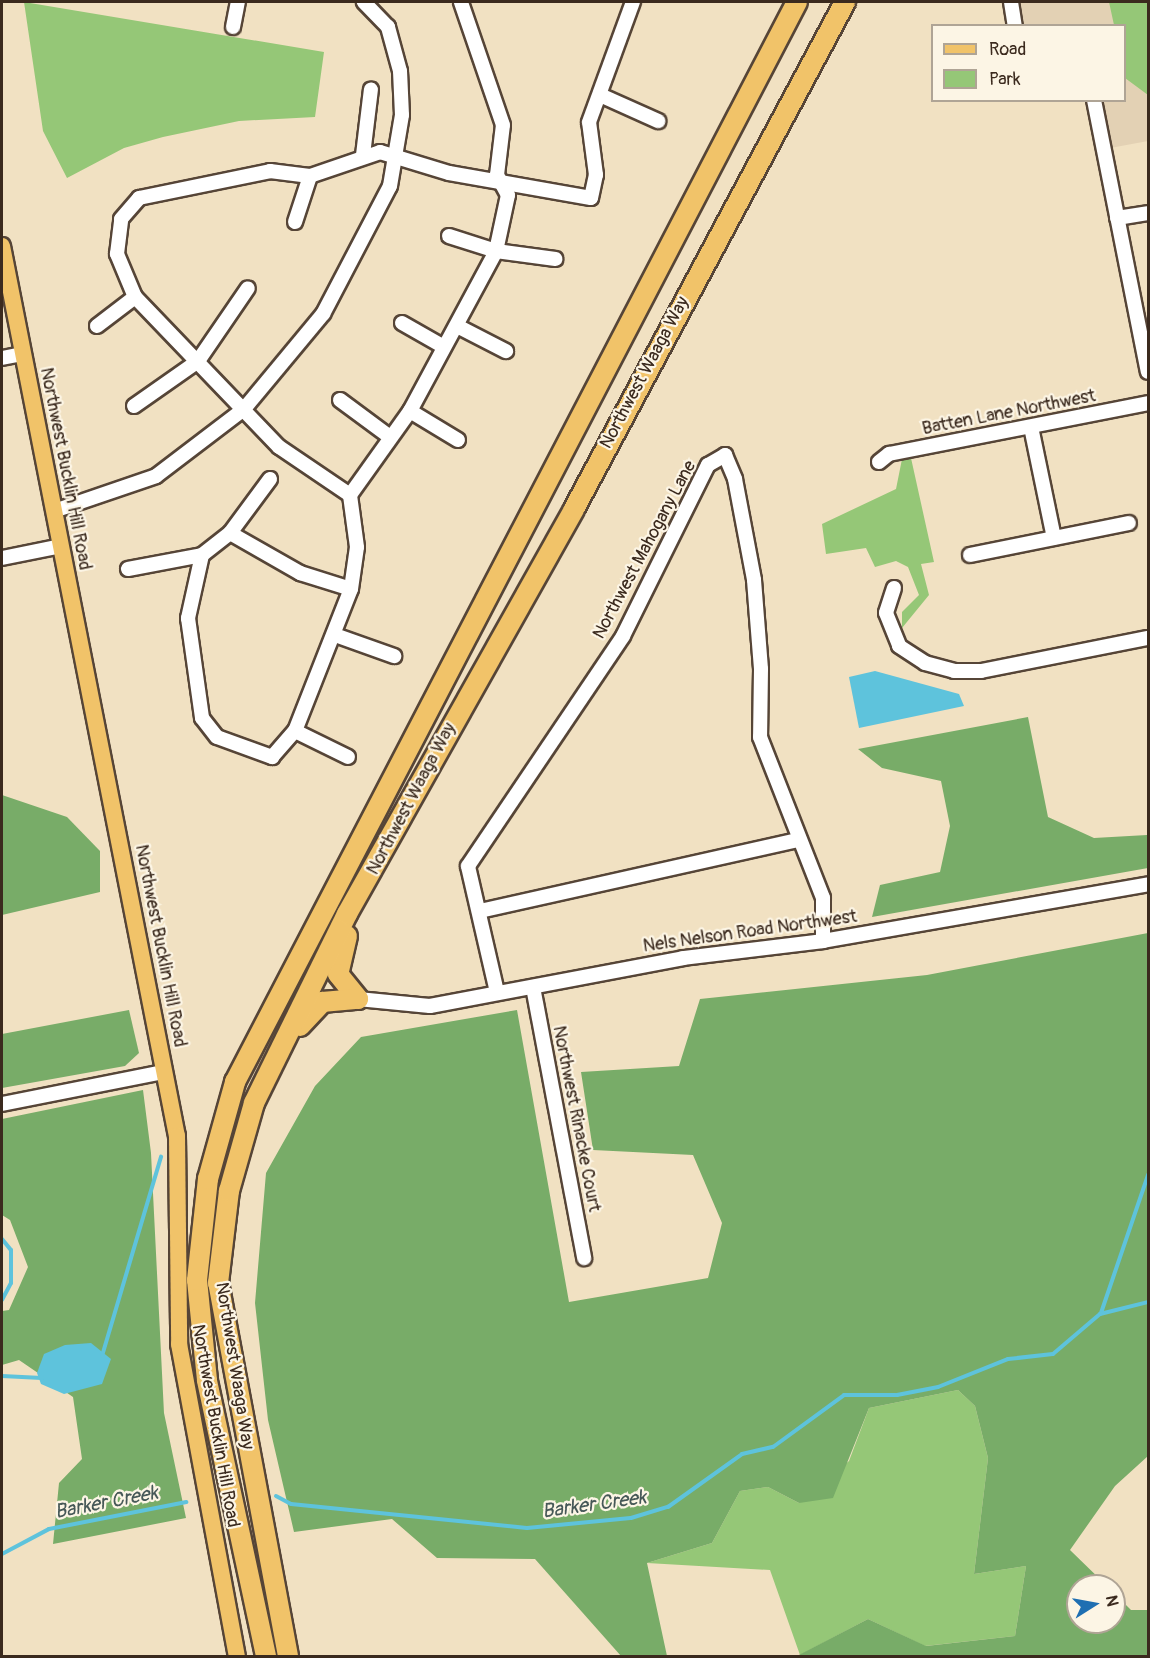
<!DOCTYPE html>
<html>
<head>
<meta charset="utf-8">
<style>
	body { margin:0 }
	#map { position:relative; width:1150px; height:1658px; overflow:hidden; background:#f1e1c2; font-family:Pangolin,sans-serif }
	div>[style] { position:absolute }
	[style*='--x'] { left:calc(var(--x)*1px); top:calc(var(--y)*1px); width:calc(var(--w)*1px); rotate:calc(var(--a)*1deg) }
	.built>* { inset:0; background:#e3d1b4 }
	.green>* { inset:0; background:#95c777 }
	.forest>* { inset:0; background:#78ac68 }
	.water>* { inset:0; background:#5ec3dc }
	.stream>* { height:4px; margin:-2px; padding:0 2px; transform-origin:2px; border-radius:2px; background:#5ec3dc }
	.roads { filter:drop-shadow(2px 0 #564537) drop-shadow(-2px 0 #564537) drop-shadow(0 2px #564537) drop-shadow(0 -2px #564537) }
	.minor>* { height:14px; margin:-7px; padding:0 7px; transform-origin:7px; border-radius:7px; background:#fff }
	.major>* { height:16px; margin:-8px; padding:0 8px; transform-origin:8px; border-radius:8px; background:#f1c369 }
	.highway>* { height:20px; margin:-10px; padding:0 10px; transform-origin:10px; border-radius:10px; background:#f1c369 }
	span { translate:-50% -50%; white-space:nowrap; text-align:center; line-height:1.15; -webkit-text-stroke:4.5px #fcf5e5; paint-order:stroke }
	.street-label { font-size:18px; color:#3b2a1e }
	.water-label { font-size:20px; color:#465857; font-style:italic }
	.frame { position:absolute; inset:0; border:3px solid #3b2a1e; pointer-events:none }
	.legend { position:absolute; left:931px; top:24px; width:195px; height:78px; box-sizing:border-box; background:#fcf5e5; border:2px solid #afa495; margin:0; padding:8px 10px; list-style:none; font-size:18px; color:#3b2a1e }
	.legend li { display:flex; align-items:center; gap:12px; height:30px }
	.legend b { width:30px; border:2px solid #afa495 }
	.north { position:absolute; left:1066px; top:1574px; width:60px; height:60px; box-sizing:border-box; background:#fcf5e5; border:2px solid #afa495; border-radius:50%; rotate:79deg; font-size:16px; font-weight:700; line-height:24px; text-align:center; color:#3b2a1e }
	.north::after { content:''; display:block; margin:auto; width:21px; height:27px; background:#1f6fb2; clip-path:polygon(50% 0,100% 100%,50% 72%,0 100%) }
</style>
</head>
<body>
<div id="map">
	<div class="built">
		<i style="clip-path:polygon(1011px 2px,1148px 2px,1148px 141px,1105px 149px,1094px 101px,1124px 100px,1124px 26px,1015px 25px)"></i>
	</div>
	<div class="green">
		<i style="clip-path:polygon(24px 2px,324px 52px,315px 117px,239px 121px,163px 137px,124px 148px,67px 178px,43px 131px)"></i>
		<i style="clip-path:polygon(1109px 2px,1148px 2px,1148px 95px,1125px 78px,1124px 26px,1114px 25px)"></i>
		<i style="clip-path:polygon(911px 458px,934px 562px,921px 564px,929px 595px,902px 628px,902px 612px,919px 595px,908px 567px,896px 561px,875px 567px,866px 548px,826px 554px,822px 524px,896px 489px,902px 459px)"></i>
		<i style="clip-path:polygon(958px 1390px,975px 1406px,988px 1458px,974px 1574px,1026px 1566px,1015px 1636px,925px 1646px,868px 1619px,800px 1655px,770px 1570px,647px 1563px,712px 1543px,740px 1491px,768px 1487px,799px 1503px,849px 1461px,869px 1408px)"></i>
	</div>
	<div class="forest">
		<i style="clip-path:polygon(1028px 717px,1048px 817px,1094px 838px,1147px 835px,1148px 868px,872px 917px,880px 885px,940px 872px,950px 826px,941px 781px,882px 768px,858px 749px)"></i>
		<i style="clip-path:polygon(2px 795px,67px 817px,100px 851px,100px 892px,2px 915px)"></i>
		<i style="clip-path:polygon(1148px 933px,1148px 1456px,1115px 1486px,1070px 1550px,1107px 1586px,1078px 1586px,1078px 1622px,1114px 1622px,1114px 1593px,1131px 1610px,1148px 1610px,1148px 1656px,797px 1656px,868px 1619px,926px 1646px,1015px 1636px,1026px 1566px,974px 1574px,988px 1458px,975px 1406px,958px 1390px,869px 1408px,833px 1498px,799px 1503px,768px 1487px,740px 1491px,712px 1543px,647px 1563px,667px 1656px,621px 1656px,535px 1559px,437px 1558px,392px 1519px,294px 1532px,268px 1420px,255px 1303px,266px 1173px,315px 1086px,361px 1037px,517px 1010px,569px 1302px,708px 1278px,722px 1223px,693px 1155px,593px 1150px,581px 1072px,679px 1066px,700px 999px,927px 975px)"></i>
		<i style="clip-path:polygon(129px 1010px,139px 1053px,125px 1066px,2px 1088px,2px 1034px)"></i>
		<i style="clip-path:polygon(143px 1090px,151px 1153px,164px 1413px,186px 1518px,53px 1544px,59px 1483px,82px 1459px,73px 1397px,19px 1360px,2px 1365px,2px 1311px,9px 1310px,28px 1267px,10px 1220px,2px 1215px,2px 1119px)"></i>
	</div>
	<div class="water">
		<i style="clip-path:polygon(875px 671px,959px 694px,964px 706px,859px 728px,849px 677px)"></i>
		<i style="clip-path:polygon(91px 1343px,111px 1359px,102px 1384px,64px 1394px,41px 1384px,37px 1373px,44px 1354px,65px 1345px)"></i>
	</div>
	<div class="stream">
		<i style="--x:2;--y:1239;--w:14;--a:51"></i>
		<i style="--x:11;--y:1250;--w:33;--a:90"></i>
		<i style="--x:11;--y:1283;--w:19;--a:118"></i>
		<i style="--x:1101;--y:1313;--w:146;--a:-71.2"></i>
		<i style="--x:102;--y:1356;--w:208;--a:-73.5"></i>
		<i style="--x:2;--y:1376;--w:40;--a:2.9"></i>
		<i style="--x:276;--y:1496;--w:17;--a:28"></i>
		<i style="--x:291;--y:1504;--w:237;--a:5.8"></i>
		<i style="--x:527;--y:1528;--w:104;--a:-5.5"></i>
		<i style="--x:631;--y:1518;--w:39;--a:-17"></i>
		<i style="--x:668;--y:1507;--w:91;--a:-35.6"></i>
		<i style="--x:742;--y:1454;--w:32;--a:-13"></i>
		<i style="--x:773;--y:1447;--w:88;--a:-36.2"></i>
		<i style="--x:844;--y:1395;--w:53;--a:0"></i>
		<i style="--x:897;--y:1395;--w:42;--a:-11"></i>
		<i style="--x:938;--y:1387;--w:75;--a:-21.8"></i>
		<i style="--x:1008;--y:1359;--w:45;--a:-6.3"></i>
		<i style="--x:1053;--y:1354;--w:62;--a:-40.4"></i>
		<i style="--x:1100;--y:1314;--w:49;--a:-14"></i>
		<i style="--x:2;--y:1554;--w:53;--a:-28"></i>
		<i style="--x:49;--y:1529;--w:140;--a:-11.1"></i>
	</div>
	<div class="roads">
		<div class="minor">
			<i style="--x:1011;--y:2;--w:24;--a:81"></i>
			<i style="--x:233;--y:27;--w:25;--a:-79"></i>
			<i style="--x:600;--y:95;--w:64;--a:24.1"></i>
			<i style="--x:1094;--y:100;--w:277;--a:78.8"></i>
			<i style="--x:363;--y:155;--w:66;--a:-83.1"></i>
			<i style="--x:1117;--y:218;--w:31;--a:-9"></i>
			<i style="--x:295;--y:222;--w:48;--a:-71.9"></i>
			<i style="--x:449;--y:236;--w:49;--a:17.7"></i>
			<i style="--x:496;--y:251;--w:60;--a:7.7"></i>
			<i style="--x:402;--y:323;--w:48;--a:29.7"></i>
			<i style="--x:97;--y:326;--w:48;--a:-37.3"></i>
			<i style="--x:459;--y:327;--w:53;--a:27.1"></i>
			<i style="--x:2;--y:358;--w:20;--a:-11"></i>
			<i style="--x:340;--y:400;--w:62;--a:36.5"></i>
			<i style="--x:134;--y:406;--w:78;--a:-35.1"></i>
			<i style="--x:198;--y:361;--w:88;--a:-55.6"></i>
			<i style="--x:410;--y:411;--w:56;--a:31.1"></i>
			<i style="--x:1031;--y:427;--w:113;--a:78.3"></i>
			<i style="--x:879;--y:462;--w:13;--a:-39"></i>
			<i style="--x:889;--y:454;--w:264;--a:-11.1"></i>
			<i style="--x:270;--y:479;--w:67;--a:126.5"></i>
			<i style="--x:230;--y:533;--w:36;--a:142"></i>
			<i style="--x:202;--y:555;--w:65;--a:102.5"></i>
			<i style="--x:188;--y:618;--w:101;--a:82"></i>
			<i style="--x:202;--y:718;--w:24;--a:52"></i>
			<i style="--x:217;--y:737;--w:59;--a:20"></i>
			<i style="--x:272;--y:757;--w:35;--a:-49"></i>
			<i style="--x:295;--y:731;--w:153;--a:-68.5"></i>
			<i style="--x:351;--y:589;--w:42;--a:-81.9"></i>
			<i style="--x:357;--y:547;--w:52;--a:-97.7"></i>
			<i style="--x:350;--y:495;--w:86;--a:-145.9"></i>
			<i style="--x:279;--y:447;--w:208;--a:-133.8"></i>
			<i style="--x:135;--y:297;--w:47;--a:-112.7"></i>
			<i style="--x:117;--y:254;--w:35;--a:-83"></i>
			<i style="--x:121;--y:219;--w:28;--a:-49"></i>
			<i style="--x:139;--y:198;--w:134;--a:-11.6"></i>
			<i style="--x:270;--y:171;--w:40;--a:7.1"></i>
			<i style="--x:310;--y:176;--w:74;--a:-18.9"></i>
			<i style="--x:380;--y:152;--w:72;--a:16.9"></i>
			<i style="--x:449;--y:173;--w:144;--a:10"></i>
			<i style="--x:591;--y:198;--w:24;--a:-78"></i>
			<i style="--x:596;--y:175;--w:53;--a:-97.5"></i>
			<i style="--x:589;--y:122;--w:128;--a:-69.9"></i>
			<i style="--x:350;--y:495;--w:103;--a:-54.5"></i>
			<i style="--x:410;--y:411;--w:182;--a:-61.7"></i>
			<i style="--x:496;--y:251;--w:57;--a:-77.9"></i>
			<i style="--x:508;--y:195;--w:23;--a:-119"></i>
			<i style="--x:497;--y:175;--w:50;--a:-83.2"></i>
			<i style="--x:503;--y:125;--w:130;--a:-108.9"></i>
			<i style="--x:54;--y:511;--w:108;--a:-18.9"></i>
			<i style="--x:156;--y:476;--w:111;--a:-37.3"></i>
			<i style="--x:244;--y:409;--w:124;--a:-50.3"></i>
			<i style="--x:323;--y:314;--w:144;--a:-62.4"></i>
			<i style="--x:390;--y:186;--w:72;--a:-80.4"></i>
			<i style="--x:402;--y:115;--w:44;--a:-92.6"></i>
			<i style="--x:400;--y:71;--w:46;--a:-105.3"></i>
			<i style="--x:388;--y:27;--w:35;--a:-134"></i>
			<i style="--x:230;--y:533;--w:81;--a:29.7"></i>
			<i style="--x:300;--y:573;--w:53;--a:17.4"></i>
			<i style="--x:970;--y:555;--w:162;--a:-11.4"></i>
			<i style="--x:2;--y:558;--w:60;--a:-11.5"></i>
			<i style="--x:128;--y:569;--w:75;--a:-10.7"></i>
			<i style="--x:894;--y:588;--w:26;--a:108"></i>
			<i style="--x:886;--y:613;--w:35;--a:68"></i>
			<i style="--x:899;--y:646;--w:31;--a:33"></i>
			<i style="--x:925;--y:663;--w:30;--a:15"></i>
			<i style="--x:954;--y:671;--w:27;--a:0"></i>
			<i style="--x:981;--y:671;--w:170;--a:-11.2"></i>
			<i style="--x:335;--y:635;--w:63;--a:19.6"></i>
			<i style="--x:295;--y:731;--w:59;--a:26.1"></i>
			<i style="--x:480;--y:911;--w:326;--a:-12.6"></i>
			<i style="--x:533;--y:987;--w:276;--a:79.3"></i>
			<i style="--x:497;--y:992;--w:129;--a:-103"></i>
			<i style="--x:468;--y:866;--w:277;--a:-56"></i>
			<i style="--x:623;--y:636;--w:191;--a:-63.6"></i>
			<i style="--x:708;--y:465;--w:20;--a:-30"></i>
			<i style="--x:725;--y:455;--w:26;--a:67"></i>
			<i style="--x:735;--y:479;--w:103;--a:79.3"></i>
			<i style="--x:754;--y:580;--w:89;--a:85.5"></i>
			<i style="--x:761;--y:669;--w:68;--a:90.8"></i>
			<i style="--x:760;--y:737;--w:173;--a:68.6"></i>
			<i style="--x:823;--y:898;--w:43;--a:90"></i>
			<i style="--x:358;--y:999;--w:72;--a:5.6"></i>
			<i style="--x:430;--y:1006;--w:258;--a:-10.7"></i>
			<i style="--x:683;--y:958;--w:141;--a:-6.9"></i>
			<i style="--x:823;--y:941;--w:330;--a:-9.9"></i>
			<i style="--x:2;--y:1104;--w:165;--a:-11.2"></i>
		</div>
		<div class="major">
			<i style="--x:2;--y:246;--w:907;--a:78.88"></i>
			<i style="--x:177;--y:1136;--w:208;--a:89.4"></i>
			<i style="--x:179;--y:1344;--w:317;--a:79.5"></i>
		</div>
		<div class="highway">
			<i style="--x:347;--y:936;--w:39;--a:103"></i>
			<i style="--x:338;--y:974;--w:32;--a:51"></i>
			<i style="--x:300;--y:1026;--w:33;--a:-47"></i>
			<i style="--x:322;--y:1002;--w:36;--a:-5"></i>
			<i style="--x:266;--y:1656;--w:282;--a:-102.1"></i>
			<i style="--x:207;--y:1380;--w:100;--a:-95.7"></i>
			<i style="--x:197;--y:1280;--w:102;--a:-83.8"></i>
			<i style="--x:208;--y:1179;--w:101;--a:-74.4"></i>
			<i style="--x:235;--y:1082;--w:1217;--a:-62.51"></i>
			<i style="--x:288;--y:1656;--w:380;--a:-100.6"></i>
			<i style="--x:218;--y:1283;--w:93;--a:-83.2"></i>
			<i style="--x:229;--y:1191;--w:91;--a:-74.1"></i>
			<i style="--x:254;--y:1103;--w:211;--a:-63.8"></i>
			<i style="--x:347;--y:914;--w:464;--a:-60.7"></i>
			<i style="--x:574;--y:509;--w:575;--a:-61.87"></i>
		</div>
	</div>
	<div class="street-label">
		<span style="left:645px;top:373px;rotate:-62deg">Northwest Waaga Way</span>
		<span style="left:1009px;top:413px;rotate:-11deg">Batten Lane Northwest</span>
		<span style="left:65px;top:469px;rotate:79deg">Northwest Bucklin Hill Road</span>
		<span style="left:645px;top:550px;rotate:-62deg">Northwest Mahogany Lane</span>
		<span style="left:412px;top:799px;rotate:-62deg">Northwest Waaga Way</span>
		<span style="left:750px;top:932px;rotate:-8deg">Nels Nelson Road Northwest</span>
		<span style="left:160px;top:946px;rotate:79deg">Northwest Bucklin Hill Road</span>
		<span style="left:576px;top:1119px;rotate:79deg">Northwest Rinacke Court</span>
		<span style="left:234px;top:1366px;rotate:81deg">Northwest Waaga Way</span>
		<span style="left:215px;top:1426px;rotate:80deg">Northwest Bucklin Hill Road</span>
	</div>
	<div class="water-label">
		<span style="left:106px;top:1502px;rotate:-11deg">Barker Creek</span>
		<span style="left:594px;top:1504px;rotate:-8deg">Barker Creek</span>
	</div>
	<div class="frame"></div>
	<ul class="legend">
	<li><b style="height:8px;background:#f1c369"></b>Road</li>
	<li><b style="height:16px;background:#95c777"></b>Park</li>
	</ul>
	<div class="north">N</div>
</div>
</body>
</html>
